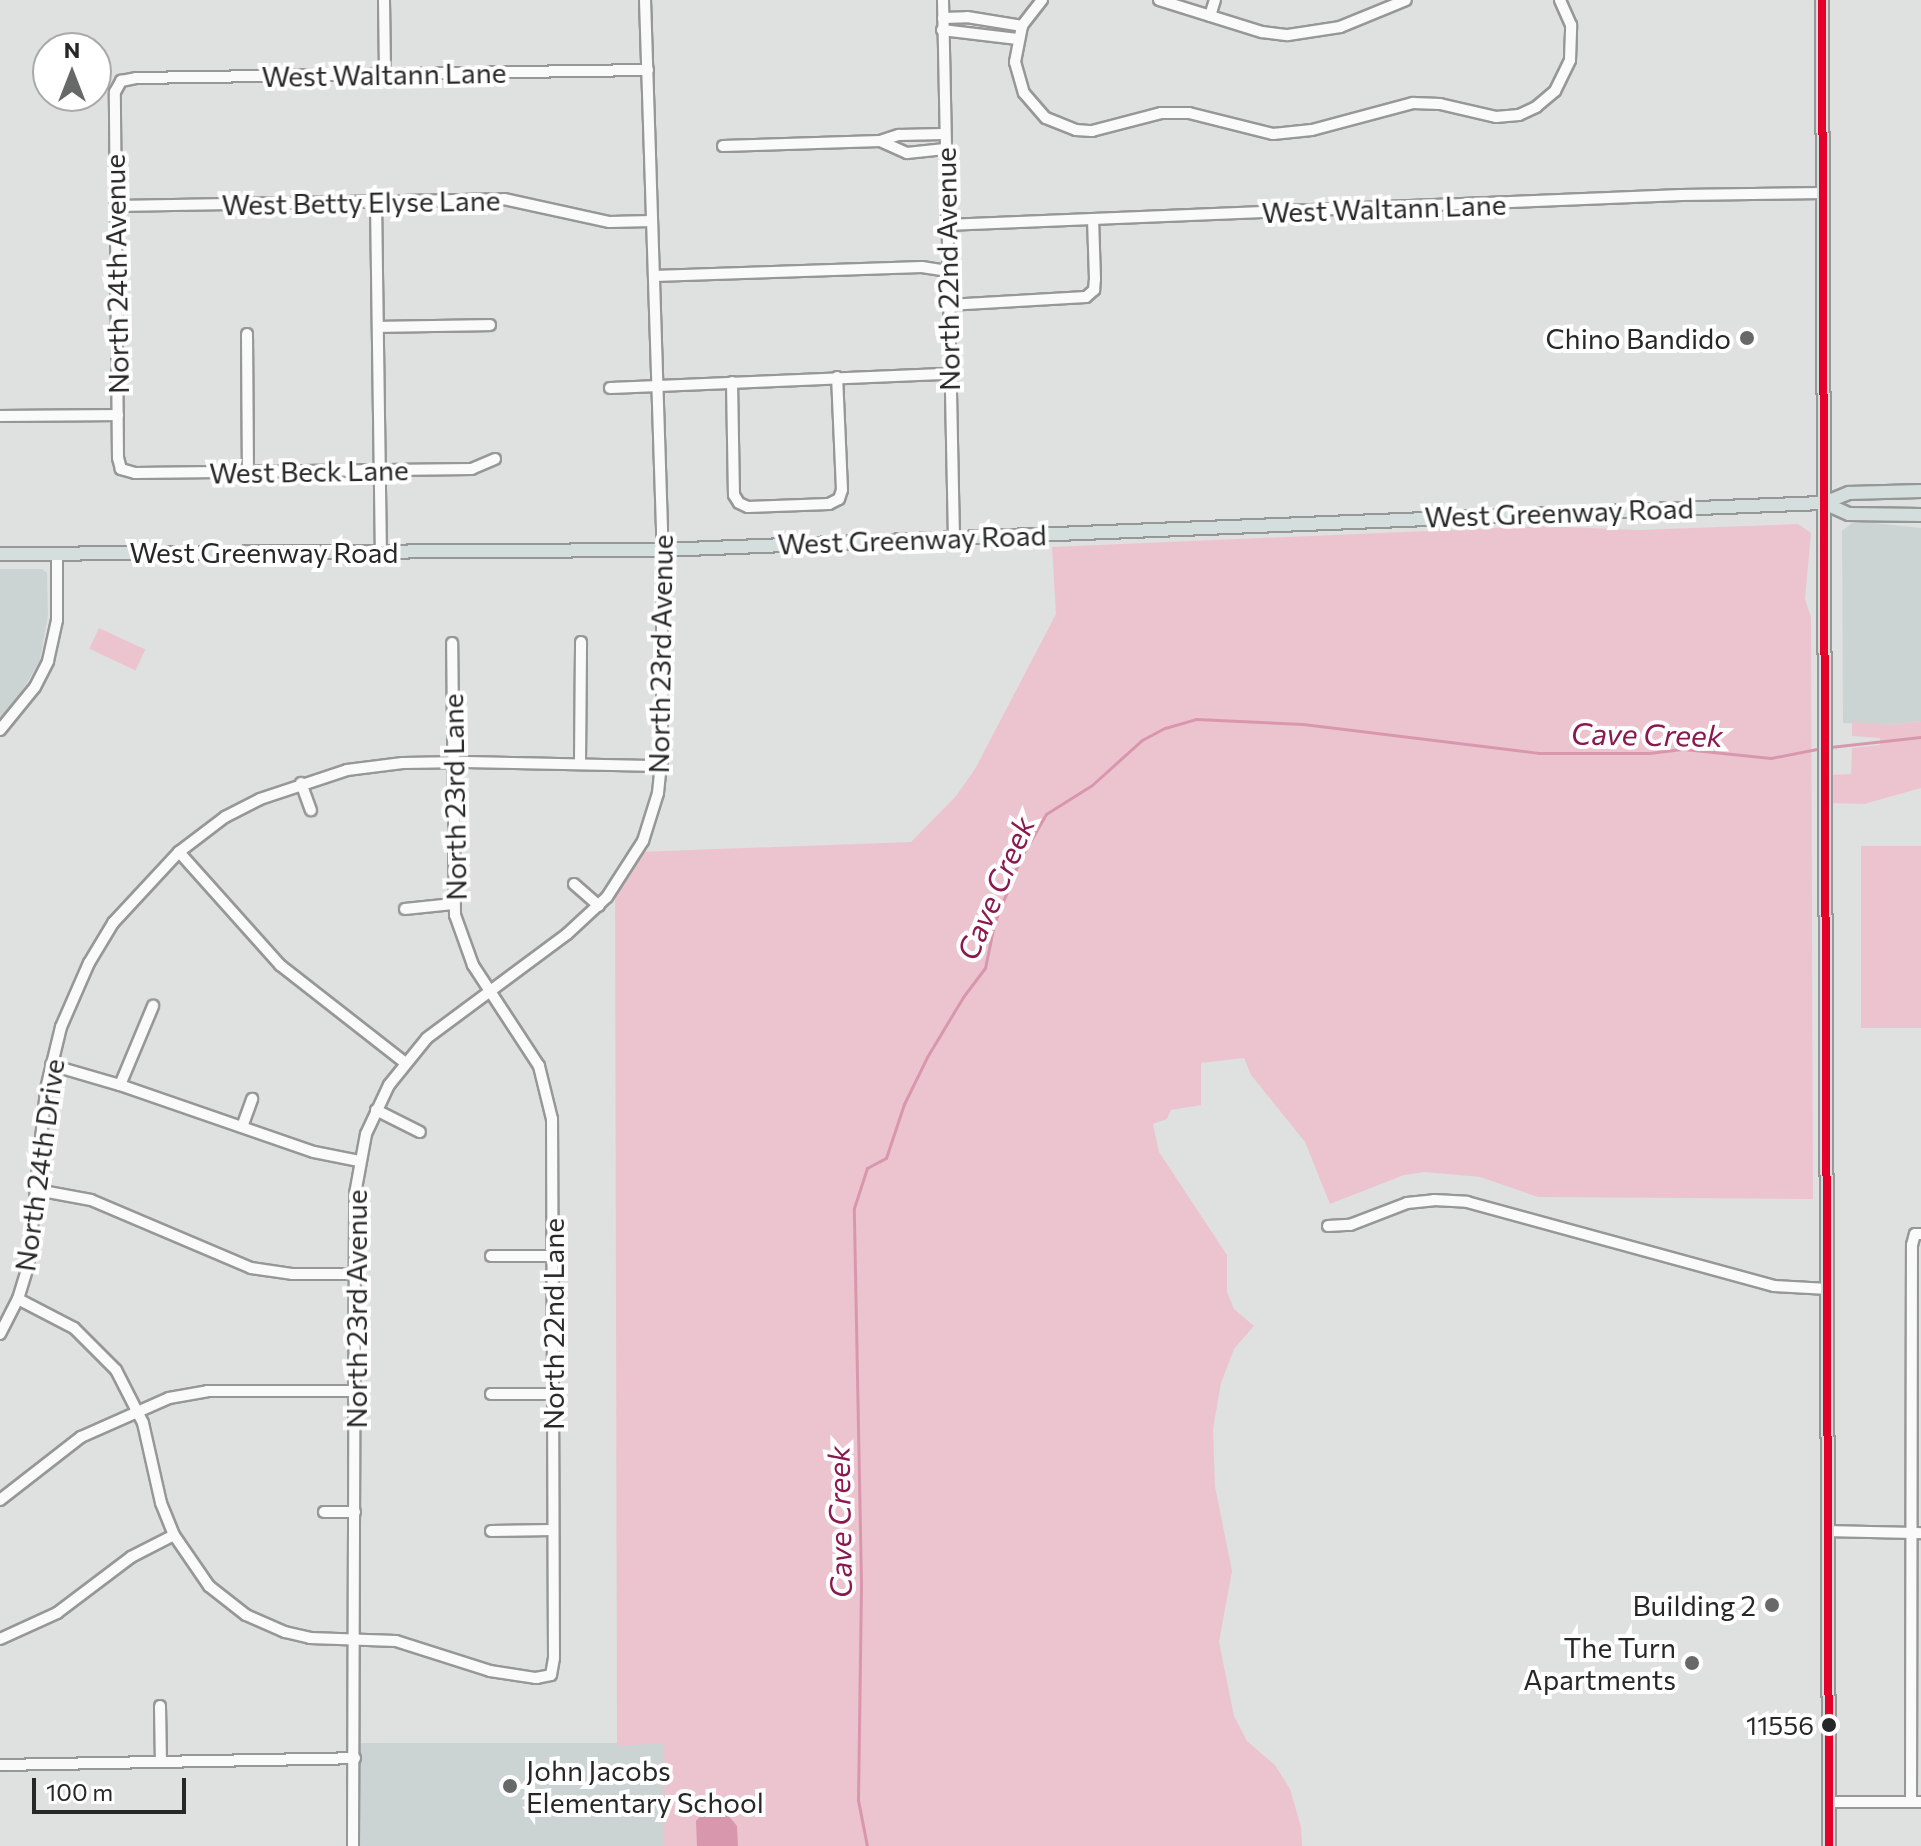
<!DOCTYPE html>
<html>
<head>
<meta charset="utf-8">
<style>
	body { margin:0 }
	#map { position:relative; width:1921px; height:1846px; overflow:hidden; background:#dfe1e0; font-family:Commissioner,sans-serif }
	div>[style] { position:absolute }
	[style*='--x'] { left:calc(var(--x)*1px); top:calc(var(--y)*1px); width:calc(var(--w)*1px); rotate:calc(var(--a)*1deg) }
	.built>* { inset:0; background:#ccd4d3; transform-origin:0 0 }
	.green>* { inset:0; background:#ecc4d0; transform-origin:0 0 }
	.water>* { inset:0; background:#d997ae }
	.stream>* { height:3px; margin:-1.5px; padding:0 1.5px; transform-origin:1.5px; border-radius:1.5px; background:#d997ae }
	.roads { filter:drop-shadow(2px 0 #969897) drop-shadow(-2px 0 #969897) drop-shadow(0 2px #969897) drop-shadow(0 -2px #969897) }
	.minor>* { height:10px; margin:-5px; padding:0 5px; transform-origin:5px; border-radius:5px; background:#fafafa }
	.major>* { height:12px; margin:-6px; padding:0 6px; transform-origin:6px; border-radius:6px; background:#d3dedd }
	.bus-1>* { height:8px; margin:-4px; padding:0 4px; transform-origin:4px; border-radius:4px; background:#e4002b }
	.dots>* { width:22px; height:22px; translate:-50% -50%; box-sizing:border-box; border:4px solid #fff; border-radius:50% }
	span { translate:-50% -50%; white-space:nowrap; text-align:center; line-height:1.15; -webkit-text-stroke:8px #fff; paint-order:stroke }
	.bus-label { font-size:26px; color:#262828 }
	.right { translate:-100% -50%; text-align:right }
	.street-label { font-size:28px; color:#262828 }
	.poi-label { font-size:28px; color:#262828 }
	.left { translate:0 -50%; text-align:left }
	.water-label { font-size:30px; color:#8b184e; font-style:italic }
	.north { position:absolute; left:32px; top:32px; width:80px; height:80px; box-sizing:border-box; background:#fff; border:2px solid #a8a9a9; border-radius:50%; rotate:0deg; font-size:22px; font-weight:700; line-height:32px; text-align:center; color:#262828 }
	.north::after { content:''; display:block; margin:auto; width:28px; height:36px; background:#676968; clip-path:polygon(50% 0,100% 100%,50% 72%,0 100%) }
	.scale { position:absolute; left:32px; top:1778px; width:154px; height:36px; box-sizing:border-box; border:4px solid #262828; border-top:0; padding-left:10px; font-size:24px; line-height:28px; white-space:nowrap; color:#262828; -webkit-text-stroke:6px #fff; paint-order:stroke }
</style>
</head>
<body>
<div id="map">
	<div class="built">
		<i style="clip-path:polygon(1864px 522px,1921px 528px,1921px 721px,1890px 725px,1843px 723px,1842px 531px,1852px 523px)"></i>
		<i style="clip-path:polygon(0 569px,42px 569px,47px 573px,48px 615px,40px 660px,15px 704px,0 720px)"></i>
		<i style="left:664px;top:1743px;width:103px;height:308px;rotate:90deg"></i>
	</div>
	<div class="green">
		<i style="clip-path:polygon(1798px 524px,1811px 533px,1805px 599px,1811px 617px,1813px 1199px,1538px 1197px,1480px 1177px,1425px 1172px,1404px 1175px,1330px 1204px,1305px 1142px,1251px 1075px,1244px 1058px,1201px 1063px,1201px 1105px,1171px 1110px,1167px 1119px,1153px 1124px,1159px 1152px,1227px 1255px,1227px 1292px,1234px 1309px,1254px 1326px,1234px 1349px,1221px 1383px,1213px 1429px,1215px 1486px,1232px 1571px,1219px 1642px,1234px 1716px,1247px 1741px,1275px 1765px,1290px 1789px,1301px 1827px,1302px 1846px,664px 1846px,664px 1743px,617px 1746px,615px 888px,637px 852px,911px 842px,956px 796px,975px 769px,1056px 614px,1052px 547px,1541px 526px,1638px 530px)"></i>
		<i style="left:99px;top:628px;width:51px;height:23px;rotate:25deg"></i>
		<i style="clip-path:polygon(1921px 721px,1921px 788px,1864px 804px,1827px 803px,1827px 775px,1851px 774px,1852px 748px,1880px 745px,1880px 738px,1852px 736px,1852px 722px,1890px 725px)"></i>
		<i style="left:1861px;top:846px;width:60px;height:182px"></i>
	</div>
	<div class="water">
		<i style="clip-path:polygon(713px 1810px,728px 1815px,737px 1826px,738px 1846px,697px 1846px,696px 1821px,703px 1813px)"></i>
	</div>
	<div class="stream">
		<i style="--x:1830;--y:747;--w:92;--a:-6.3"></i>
		<i style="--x:867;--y:1846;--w:47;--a:-101.1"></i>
		<i style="--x:858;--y:1800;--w:216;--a:-89.2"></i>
		<i style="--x:861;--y:1584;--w:376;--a:-91.1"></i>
		<i style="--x:854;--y:1208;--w:42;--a:-72"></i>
		<i style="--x:867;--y:1168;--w:21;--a:-28"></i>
		<i style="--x:886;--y:1158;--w:57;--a:-71.6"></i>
		<i style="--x:904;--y:1104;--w:52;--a:-63.9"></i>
		<i style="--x:927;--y:1057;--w:70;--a:-59"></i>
		<i style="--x:963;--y:997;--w:36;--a:-53"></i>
		<i style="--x:985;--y:968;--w:45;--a:-78.4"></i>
		<i style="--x:994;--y:924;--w:70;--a:-68.2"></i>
		<i style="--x:1020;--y:859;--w:52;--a:-60"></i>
		<i style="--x:1046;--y:814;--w:54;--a:-32.2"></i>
		<i style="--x:1092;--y:785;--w:67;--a:-42"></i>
		<i style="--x:1142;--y:740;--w:26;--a:-28"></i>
		<i style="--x:1165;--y:728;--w:32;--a:-16"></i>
		<i style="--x:1196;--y:719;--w:107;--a:2.7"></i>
		<i style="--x:1303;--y:724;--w:237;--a:7"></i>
		<i style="--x:1538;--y:753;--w:111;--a:0"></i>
		<i style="--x:1649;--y:753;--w:35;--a:-7"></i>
		<i style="--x:1684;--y:749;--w:87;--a:5.9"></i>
		<i style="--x:1771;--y:758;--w:52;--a:-11.1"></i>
	</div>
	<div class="roads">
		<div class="minor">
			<i style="--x:384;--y:0;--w:75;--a:89.2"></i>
			<i style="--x:943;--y:0;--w:537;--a:88.83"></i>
			<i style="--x:1042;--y:0;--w:33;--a:128"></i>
			<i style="--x:1022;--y:26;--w:37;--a:101"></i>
			<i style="--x:1015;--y:62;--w:32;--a:74"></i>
			<i style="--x:1024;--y:93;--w:33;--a:49"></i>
			<i style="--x:1046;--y:118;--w:32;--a:22"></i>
			<i style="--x:1076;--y:130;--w:16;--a:4"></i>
			<i style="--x:1092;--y:131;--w:71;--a:-14.6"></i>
			<i style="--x:1161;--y:113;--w:28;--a:0"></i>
			<i style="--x:1189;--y:113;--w:87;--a:14"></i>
			<i style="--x:1273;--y:134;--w:39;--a:-6"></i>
			<i style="--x:1312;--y:130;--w:105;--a:-15"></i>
			<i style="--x:1413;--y:103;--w:27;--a:2"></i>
			<i style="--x:1440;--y:104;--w:57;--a:13.1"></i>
			<i style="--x:1496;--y:117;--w:23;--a:-5"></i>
			<i style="--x:1519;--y:115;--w:19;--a:-25"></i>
			<i style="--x:1536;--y:107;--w:25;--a:-40"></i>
			<i style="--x:1555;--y:91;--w:34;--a:-64"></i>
			<i style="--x:1570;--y:60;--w:35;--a:-88"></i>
			<i style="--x:1571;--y:25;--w:27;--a:-114"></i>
			<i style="--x:1159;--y:0;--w:108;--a:17.3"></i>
			<i style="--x:1262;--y:32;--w:26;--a:7"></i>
			<i style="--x:1288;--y:35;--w:53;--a:-8.7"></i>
			<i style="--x:1340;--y:27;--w:71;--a:-22.2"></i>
			<i style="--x:1210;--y:16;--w:17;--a:-73"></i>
			<i style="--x:943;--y:18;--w:24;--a:-2"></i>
			<i style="--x:967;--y:17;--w:56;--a:9.3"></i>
			<i style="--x:942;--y:30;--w:76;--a:6.8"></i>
			<i style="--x:880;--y:141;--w:30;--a:24"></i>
			<i style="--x:907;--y:153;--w:38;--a:-6"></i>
			<i style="--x:723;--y:146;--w:157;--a:-1.8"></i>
			<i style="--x:880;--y:141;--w:20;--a:-18"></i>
			<i style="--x:899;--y:135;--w:45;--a:-1.3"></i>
			<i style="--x:376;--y:201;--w:350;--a:89.2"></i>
			<i style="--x:115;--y:206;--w:389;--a:-1"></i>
			<i style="--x:504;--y:199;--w:107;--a:12.4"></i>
			<i style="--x:609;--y:222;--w:43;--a:-1.3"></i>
			<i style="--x:946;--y:225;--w:736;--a:-2.34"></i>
			<i style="--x:1681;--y:195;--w:142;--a:-0.8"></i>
			<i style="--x:654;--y:276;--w:268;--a:-1.9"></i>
			<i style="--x:922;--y:267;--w:25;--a:9"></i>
			<i style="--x:948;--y:305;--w:138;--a:-3.3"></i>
			<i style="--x:1086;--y:297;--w:11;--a:-41"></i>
			<i style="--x:1094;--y:290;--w:11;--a:-85"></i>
			<i style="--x:1095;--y:279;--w:60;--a:-91.9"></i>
			<i style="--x:378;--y:327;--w:112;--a:-1"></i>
			<i style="--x:247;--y:334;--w:137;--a:89.6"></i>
			<i style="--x:732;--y:382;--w:113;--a:89"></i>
			<i style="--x:734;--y:495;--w:9;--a:58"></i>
			<i style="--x:739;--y:503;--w:10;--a:24"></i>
			<i style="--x:748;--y:507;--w:81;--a:-2.1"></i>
			<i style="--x:829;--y:504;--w:11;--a:-27"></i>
			<i style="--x:839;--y:499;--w:9;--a:-72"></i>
			<i style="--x:842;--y:490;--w:113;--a:-92.5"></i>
			<i style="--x:610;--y:388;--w:339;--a:-2.4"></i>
			<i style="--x:0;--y:416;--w:118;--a:-0.5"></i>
			<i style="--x:495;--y:459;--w:25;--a:157"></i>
			<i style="--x:472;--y:469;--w:337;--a:179.3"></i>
			<i style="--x:135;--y:473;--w:15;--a:-164"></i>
			<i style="--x:121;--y:469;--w:11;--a:-105"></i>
			<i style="--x:118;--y:458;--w:366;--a:-90.5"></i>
			<i style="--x:115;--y:92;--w:13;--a:-61"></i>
			<i style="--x:121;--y:81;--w:15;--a:-11"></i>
			<i style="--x:136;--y:78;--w:512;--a:-0.9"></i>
			<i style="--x:0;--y:730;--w:55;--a:-50.9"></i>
			<i style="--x:35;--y:687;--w:29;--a:-63"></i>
			<i style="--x:48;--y:661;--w:42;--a:-77.6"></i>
			<i style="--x:57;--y:620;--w:67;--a:-90"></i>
			<i style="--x:580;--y:762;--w:120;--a:-89.5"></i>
			<i style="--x:301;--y:783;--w:29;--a:70"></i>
			<i style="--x:179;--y:852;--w:152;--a:48.2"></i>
			<i style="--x:280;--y:965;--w:157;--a:38"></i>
			<i style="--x:574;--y:884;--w:33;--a:41"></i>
			<i style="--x:405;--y:909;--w:48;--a:-5.9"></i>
			<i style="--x:51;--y:1065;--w:72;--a:16.2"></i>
			<i style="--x:120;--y:1085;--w:205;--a:19.1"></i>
			<i style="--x:314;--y:1152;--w:46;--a:11.3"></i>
			<i style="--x:120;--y:1085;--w:86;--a:-67.3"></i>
			<i style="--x:376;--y:1110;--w:49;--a:26.6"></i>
			<i style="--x:242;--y:1127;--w:30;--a:-70"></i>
			<i style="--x:37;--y:1190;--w:55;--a:10.5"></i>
			<i style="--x:91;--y:1200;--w:174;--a:23"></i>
			<i style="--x:251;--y:1268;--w:41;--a:8.3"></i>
			<i style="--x:292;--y:1274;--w:63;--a:0"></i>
			<i style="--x:1328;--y:1226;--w:22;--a:-3"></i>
			<i style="--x:1350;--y:1225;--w:61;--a:-21.1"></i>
			<i style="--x:1407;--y:1203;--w:27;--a:-6"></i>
			<i style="--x:1434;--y:1200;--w:33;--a:3"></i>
			<i style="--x:1467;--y:1202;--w:318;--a:15.3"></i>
			<i style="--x:1774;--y:1286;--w:54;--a:3.2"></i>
			<i style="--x:491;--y:1256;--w:61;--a:0"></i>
			<i style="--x:18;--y:1299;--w:63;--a:27.4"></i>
			<i style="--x:74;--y:1328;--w:59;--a:45"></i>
			<i style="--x:116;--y:1370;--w:59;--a:63"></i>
			<i style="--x:143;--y:1423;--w:82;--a:77.3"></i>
			<i style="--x:161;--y:1503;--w:35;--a:68"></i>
			<i style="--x:174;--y:1535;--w:62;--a:55.5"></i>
			<i style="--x:209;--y:1586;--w:47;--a:38.1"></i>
			<i style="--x:246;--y:1615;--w:43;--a:23.6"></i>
			<i style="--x:285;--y:1632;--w:26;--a:13"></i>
			<i style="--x:310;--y:1638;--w:86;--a:2"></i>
			<i style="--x:396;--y:1641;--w:99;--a:17.7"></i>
			<i style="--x:490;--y:1671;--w:47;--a:8.7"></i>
			<i style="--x:536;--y:1678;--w:15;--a:-11"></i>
			<i style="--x:551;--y:1675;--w:17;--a:-80"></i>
			<i style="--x:554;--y:1658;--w:539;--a:-90.21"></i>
			<i style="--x:552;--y:1119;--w:55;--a:-103.8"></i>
			<i style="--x:539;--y:1066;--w:121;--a:-123.2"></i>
			<i style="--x:473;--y:965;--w:53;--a:-109.8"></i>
			<i style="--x:455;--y:915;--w:272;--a:-90.6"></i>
			<i style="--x:0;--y:1334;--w:39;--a:-63"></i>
			<i style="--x:18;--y:1299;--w:34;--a:-73"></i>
			<i style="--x:28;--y:1267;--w:179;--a:-84.2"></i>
			<i style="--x:46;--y:1089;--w:64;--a:-76.4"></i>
			<i style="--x:61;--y:1027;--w:70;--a:-66.4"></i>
			<i style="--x:89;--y:963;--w:47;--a:-59"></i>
			<i style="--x:113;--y:923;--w:97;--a:-47.1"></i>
			<i style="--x:179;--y:852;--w:58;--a:-37.3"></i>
			<i style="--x:225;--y:817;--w:39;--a:-27"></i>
			<i style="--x:260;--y:799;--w:92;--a:-18.4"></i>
			<i style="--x:347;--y:770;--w:56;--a:-7.1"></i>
			<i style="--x:403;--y:763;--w:62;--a:-0.9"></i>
			<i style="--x:465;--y:762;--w:197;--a:1.2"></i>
			<i style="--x:491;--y:1394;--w:62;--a:0"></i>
			<i style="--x:0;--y:1500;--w:103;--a:-37.9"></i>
			<i style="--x:81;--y:1437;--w:96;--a:-23.9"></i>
			<i style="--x:169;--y:1398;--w:39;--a:-10"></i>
			<i style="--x:207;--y:1391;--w:148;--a:0"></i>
			<i style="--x:324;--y:1512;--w:31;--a:0"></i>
			<i style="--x:491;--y:1531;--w:62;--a:-0.9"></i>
			<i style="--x:1830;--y:1531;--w:91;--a:1.3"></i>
			<i style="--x:0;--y:1639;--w:63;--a:-24.5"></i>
			<i style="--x:57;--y:1613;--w:93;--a:-37.1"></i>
			<i style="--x:131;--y:1557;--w:48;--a:-27.1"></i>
			<i style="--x:160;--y:1706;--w:56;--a:89"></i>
			<i style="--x:0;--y:1765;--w:355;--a:-1.1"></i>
			<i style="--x:1829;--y:1802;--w:92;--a:0"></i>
			<i style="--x:1911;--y:1802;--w:557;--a:-89.9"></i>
			<i style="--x:1912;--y:1245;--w:11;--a:-75"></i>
			<i style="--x:1915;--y:1234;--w:6;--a:0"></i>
			<i style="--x:353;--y:1846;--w:652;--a:-89.82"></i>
			<i style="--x:355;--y:1194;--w:61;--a:-79.6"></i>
			<i style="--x:366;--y:1134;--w:54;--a:-64.9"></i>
			<i style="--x:389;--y:1085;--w:60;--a:-51"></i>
			<i style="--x:427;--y:1038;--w:174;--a:-36.6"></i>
			<i style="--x:567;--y:934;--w:54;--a:-42.8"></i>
			<i style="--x:607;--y:897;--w:67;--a:-57.3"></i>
			<i style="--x:643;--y:841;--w:50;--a:-72.6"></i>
			<i style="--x:658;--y:793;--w:40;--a:-84.3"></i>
			<i style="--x:662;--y:753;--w:224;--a:-90"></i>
			<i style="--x:662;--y:529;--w:529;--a:-91.84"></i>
		</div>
		<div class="major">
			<i style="--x:1822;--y:0;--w:1846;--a:89.78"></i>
			<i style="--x:1824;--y:503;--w:27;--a:24"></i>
			<i style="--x:1849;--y:514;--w:72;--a:0.8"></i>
			<i style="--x:0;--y:554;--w:662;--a:-0.35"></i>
			<i style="--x:662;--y:550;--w:1163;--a:-2.32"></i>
			<i style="--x:1824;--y:503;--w:27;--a:-22"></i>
			<i style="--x:1849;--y:493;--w:72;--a:-1.6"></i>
		</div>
	</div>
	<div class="bus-1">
		<i style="--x:1822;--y:0;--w:1846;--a:89.78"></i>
	</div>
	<div class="dots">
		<i style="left:1747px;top:338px;background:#676968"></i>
		<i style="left:1772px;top:1605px;background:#676968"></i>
		<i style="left:1692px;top:1663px;background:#676968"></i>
		<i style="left:1829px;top:1725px;background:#262828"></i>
		<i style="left:510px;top:1786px;background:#676968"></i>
	</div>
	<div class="bus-label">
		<span class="right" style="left:1814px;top:1725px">11556</span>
	</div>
	<div class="street-label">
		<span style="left:384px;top:74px;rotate:-1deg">West Waltann Lane</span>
		<span style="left:361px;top:202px;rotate:-1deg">West Betty Elyse Lane</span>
		<span style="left:1384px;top:208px;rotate:-2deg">West Waltann Lane</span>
		<span style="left:947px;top:269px;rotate:-91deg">North 22nd Avenue</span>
		<span style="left:116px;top:274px;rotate:-91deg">North 24th Avenue</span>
		<span style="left:309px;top:471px;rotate:-1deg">West Beck Lane</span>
		<span style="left:1559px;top:512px;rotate:-2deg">West Greenway Road</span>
		<span style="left:912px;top:539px;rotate:-2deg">West Greenway Road</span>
		<span style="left:264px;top:552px">West Greenway Road</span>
		<span style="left:660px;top:654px;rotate:-89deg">North 23rd Avenue</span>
		<span style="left:454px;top:797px;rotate:-91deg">North 23rd Lane</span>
		<span style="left:39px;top:1165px;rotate:-82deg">North 24th Drive</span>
		<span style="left:356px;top:1309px;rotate:-90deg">North 23rd Avenue</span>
		<span style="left:553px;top:1324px;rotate:-90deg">North 22nd Lane</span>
	</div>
	<div class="poi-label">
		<span class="right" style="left:1731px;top:338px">Chino Bandido</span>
		<span class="right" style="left:1756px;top:1605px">Building 2</span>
		<span class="right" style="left:1676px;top:1663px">The Turn<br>Apartments</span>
		<span class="left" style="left:526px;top:1786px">John Jacobs<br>Elementary School</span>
	</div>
	<div class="water-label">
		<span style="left:1647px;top:734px;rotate:1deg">Cave Creek</span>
		<span style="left:995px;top:888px;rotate:-67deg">Cave Creek</span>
		<span style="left:839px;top:1522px;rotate:-91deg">Cave Creek</span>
	</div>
	<div class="north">N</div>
	<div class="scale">100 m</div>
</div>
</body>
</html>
